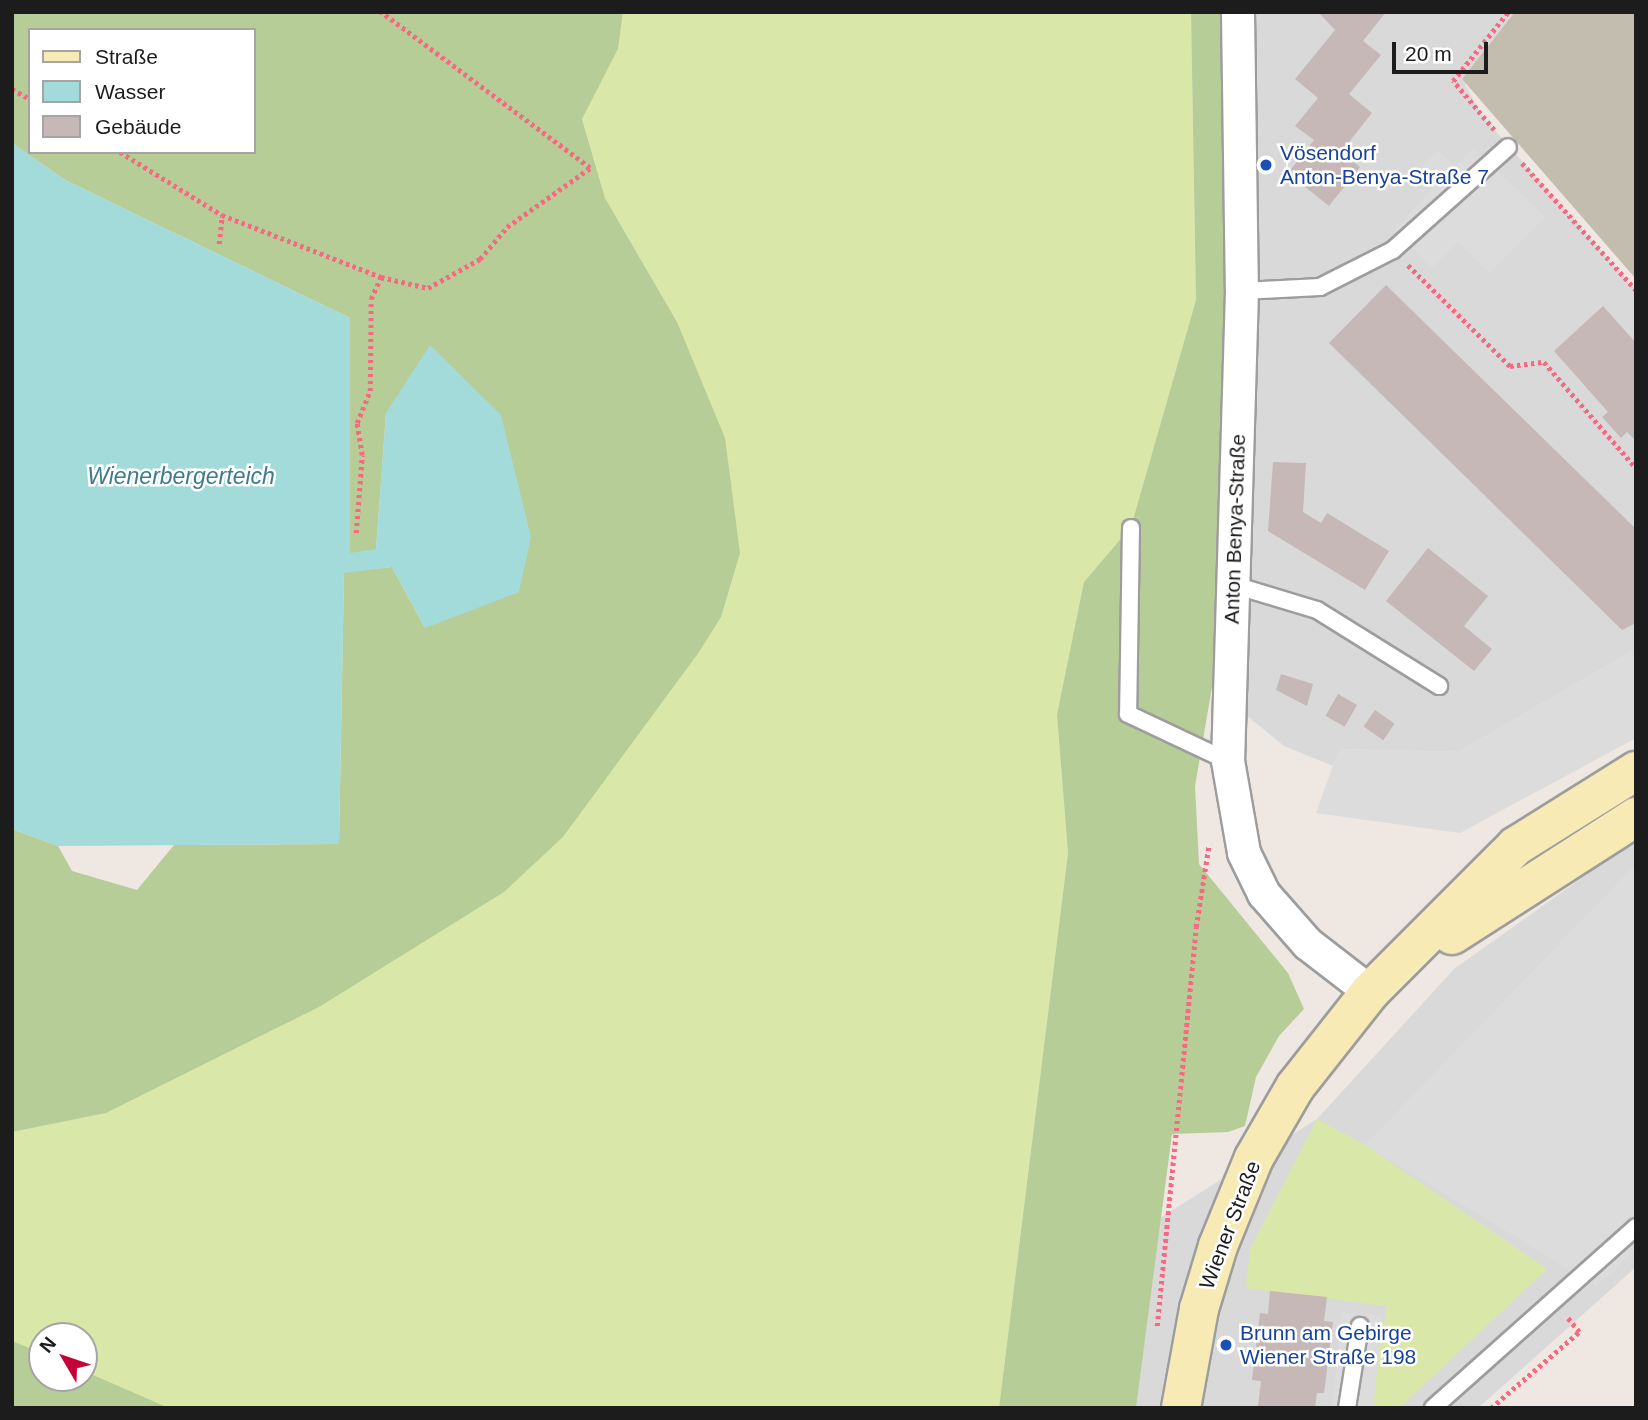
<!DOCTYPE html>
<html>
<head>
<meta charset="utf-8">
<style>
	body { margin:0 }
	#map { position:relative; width:1648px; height:1420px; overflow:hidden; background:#eee7e2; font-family:Helvetica,sans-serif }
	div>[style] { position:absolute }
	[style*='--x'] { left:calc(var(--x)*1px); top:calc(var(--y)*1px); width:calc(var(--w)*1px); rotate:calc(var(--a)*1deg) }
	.residential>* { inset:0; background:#dad9da }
	.construction>* { inset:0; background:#c2bdae }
	.grass>* { inset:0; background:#d9e8a8 }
	.forest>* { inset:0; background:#b6cd97 }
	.parking>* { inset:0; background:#dcdcdc; transform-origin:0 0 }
	.water>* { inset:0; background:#a2dbd9 }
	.building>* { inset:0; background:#c5b8b6; transform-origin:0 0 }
	.path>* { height:4.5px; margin-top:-2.25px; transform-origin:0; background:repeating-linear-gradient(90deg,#f86981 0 3.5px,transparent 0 7px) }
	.roads { filter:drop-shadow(2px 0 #9d9d9d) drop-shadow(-2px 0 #9d9d9d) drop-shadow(0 2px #9d9d9d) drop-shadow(0 -2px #9d9d9d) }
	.lane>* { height:16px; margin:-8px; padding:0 8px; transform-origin:8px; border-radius:8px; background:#fff }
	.street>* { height:32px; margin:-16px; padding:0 16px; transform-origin:16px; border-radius:16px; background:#fff }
	.secondary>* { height:38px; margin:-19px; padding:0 19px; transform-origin:19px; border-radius:19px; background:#f8eab5 }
	.dots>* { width:19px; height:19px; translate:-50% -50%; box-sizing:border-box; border:4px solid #fff; border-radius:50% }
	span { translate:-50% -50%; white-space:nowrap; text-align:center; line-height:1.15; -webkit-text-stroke:5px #fff; paint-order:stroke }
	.transit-label { font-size:21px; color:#164399 }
	.left { translate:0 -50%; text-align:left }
	.street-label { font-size:21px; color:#1c1c1c }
	.water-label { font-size:23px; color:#3f7b8c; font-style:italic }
	.frame { position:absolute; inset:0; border:14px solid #1c1c1c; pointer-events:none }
	.legend { position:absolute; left:28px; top:28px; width:228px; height:126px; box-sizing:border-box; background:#fff; border:2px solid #a4a4a4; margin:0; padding:9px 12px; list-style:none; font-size:21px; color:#1c1c1c }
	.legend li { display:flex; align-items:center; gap:14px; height:35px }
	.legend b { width:35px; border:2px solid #a4a4a4 }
	.north { position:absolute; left:28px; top:1322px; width:70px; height:70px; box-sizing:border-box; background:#fff; border:2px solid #a4a4a4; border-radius:50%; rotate:309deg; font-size:19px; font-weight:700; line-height:28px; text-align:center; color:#1c1c1c }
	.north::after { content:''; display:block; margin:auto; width:24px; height:32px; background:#c70238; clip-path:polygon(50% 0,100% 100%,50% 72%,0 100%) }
	.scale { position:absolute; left:1392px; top:42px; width:96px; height:32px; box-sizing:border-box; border:4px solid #1c1c1c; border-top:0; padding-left:9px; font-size:21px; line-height:24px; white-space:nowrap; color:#1c1c1c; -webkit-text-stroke:5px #fff; paint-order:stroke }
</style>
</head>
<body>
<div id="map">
	<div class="residential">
		<i style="clip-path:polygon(1226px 12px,1520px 12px,1465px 84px,1483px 117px,1636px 290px,1636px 649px,1458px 752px,1340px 749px,1333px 766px,1284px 746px,1212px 687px,1229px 292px)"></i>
		<i style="clip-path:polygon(1636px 844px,1636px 1267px,1478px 1408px,1136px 1408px,1160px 1218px,1317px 1119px,1454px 969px,1617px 853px)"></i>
	</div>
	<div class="construction">
		<i style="clip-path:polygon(1515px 12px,1636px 12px,1636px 279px,1462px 79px)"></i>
	</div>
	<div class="grass">
		<i style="clip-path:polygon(623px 12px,1191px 12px,1196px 300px,1131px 528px,1057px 715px,1068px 853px,999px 1408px,169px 1408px,84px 1371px,84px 1336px,42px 1336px,42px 1353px,12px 1341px,12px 1132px,106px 1113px,563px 837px,721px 617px,677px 322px,605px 198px,582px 118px,618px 49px)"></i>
		<i style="clip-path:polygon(1317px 1119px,1365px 1145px,1547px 1269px,1399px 1408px,1369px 1408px,1387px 1306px,1246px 1288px,1250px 1249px)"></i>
	</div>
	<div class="forest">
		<i style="clip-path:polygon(evenodd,12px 12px,623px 12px,618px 49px,582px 119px,605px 198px,677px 322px,725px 438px,740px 553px,721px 617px,699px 652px,563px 837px,504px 892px,319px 1007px,106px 1113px,12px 1132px,12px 829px,58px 846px,72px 871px,137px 890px,174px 845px,339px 844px,344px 572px,392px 567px,425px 628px,386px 413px,376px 550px,349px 554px,350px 318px,65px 180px,12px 143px,12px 12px,30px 30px,254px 30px,254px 152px,30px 152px,30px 30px)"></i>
		<i style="clip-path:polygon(1191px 12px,1226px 12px,1229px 292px,1212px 687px,1195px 786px,1199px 864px,1288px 973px,1304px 1009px,1279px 1036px,1256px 1077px,1245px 1126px,1228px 1132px,1172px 1134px,1136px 1408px,999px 1408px,1068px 853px,1057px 715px,1084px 582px,1131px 527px,1196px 300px)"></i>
		<i style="clip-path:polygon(12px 1341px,42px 1353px,42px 1378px,84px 1378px,84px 1371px,169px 1408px,12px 1408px)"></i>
	</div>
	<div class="parking">
		<i style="clip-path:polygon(1474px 148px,1545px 217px,1490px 273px,1458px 242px,1432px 268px,1393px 230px,1436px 186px,1419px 169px,1438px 150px,1455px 167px)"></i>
		<i style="clip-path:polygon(1636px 649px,1636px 738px,1460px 833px,1316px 813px,1339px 749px,1458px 752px)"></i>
		<i style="clip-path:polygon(1636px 864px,1636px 1251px,1596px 1286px,1365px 1145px)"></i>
		<i style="left:1342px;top:1312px;width:41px;height:97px;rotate:6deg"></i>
	</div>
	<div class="water">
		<i style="clip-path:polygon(12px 143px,65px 180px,350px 318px,350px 553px,376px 549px,386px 413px,430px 345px,501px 415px,531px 537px,519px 592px,425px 628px,392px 567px,344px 573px,339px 844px,58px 846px,12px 829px)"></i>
	</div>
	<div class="building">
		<i style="clip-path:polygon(1318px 12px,1386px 12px,1363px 41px,1381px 55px,1349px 94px,1372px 113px,1341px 152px,1360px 167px,1329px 206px,1288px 173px,1314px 140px,1295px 126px,1318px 98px,1295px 79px,1335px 30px)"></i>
		<i style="clip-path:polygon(1386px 285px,1636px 529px,1636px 623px,1622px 630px,1329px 343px)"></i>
		<i style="clip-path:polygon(1603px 306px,1636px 343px,1636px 441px,1627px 432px,1621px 438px,1602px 417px,1608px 412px,1554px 351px)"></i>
		<i style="clip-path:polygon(1273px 462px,1306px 463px,1303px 512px,1321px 523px,1327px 513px,1389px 551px,1365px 590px,1268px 531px)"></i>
		<i style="clip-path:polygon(1428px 548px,1488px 596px,1464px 626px,1492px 649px,1474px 671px,1386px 601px)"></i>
		<i style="clip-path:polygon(1281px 674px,1313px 684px,1307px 706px,1276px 690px)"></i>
		<i style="left:1338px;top:694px;width:22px;height:25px;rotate:30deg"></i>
		<i style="left:1375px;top:710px;width:24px;height:20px;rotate:35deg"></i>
		<i style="clip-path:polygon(1270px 1291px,1327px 1297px,1324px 1321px,1333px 1322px,1324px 1393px,1317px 1393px,1315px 1408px,1258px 1406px,1261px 1381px,1252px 1380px,1260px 1313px,1268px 1314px)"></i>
	</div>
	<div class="path">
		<i style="--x:12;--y:89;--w:21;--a:29"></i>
		<i style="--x:1494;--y:130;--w:64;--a:-129.9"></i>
		<i style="--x:1453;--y:81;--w:88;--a:-51.4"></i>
		<i style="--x:120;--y:152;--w:120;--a:31.7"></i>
		<i style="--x:1522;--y:163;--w:171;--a:48.1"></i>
		<i style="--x:219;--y:244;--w:29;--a:-84"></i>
		<i style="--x:222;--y:215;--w:171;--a:21.3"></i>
		<i style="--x:1408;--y:265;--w:144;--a:44.7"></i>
		<i style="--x:1510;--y:366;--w:34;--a:-7"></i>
		<i style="--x:1544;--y:362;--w:140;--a:49"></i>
		<i style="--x:356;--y:533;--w:78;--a:-85.6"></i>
		<i style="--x:362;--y:455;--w:32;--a:-99"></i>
		<i style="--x:357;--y:423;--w:35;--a:-68"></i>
		<i style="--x:370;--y:391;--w:92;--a:-89.4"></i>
		<i style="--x:371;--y:299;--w:24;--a:-66"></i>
		<i style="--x:381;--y:277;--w:48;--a:13.2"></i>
		<i style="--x:428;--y:288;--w:60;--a:-29.1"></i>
		<i style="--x:480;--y:259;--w:42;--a:-49.8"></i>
		<i style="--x:507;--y:227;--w:102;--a:-35.4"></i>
		<i style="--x:590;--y:168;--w:261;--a:-143.3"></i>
		<i style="--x:1157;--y:1326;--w:401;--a:-84.4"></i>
		<i style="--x:1196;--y:927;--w:84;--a:-81.1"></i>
		<i style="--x:1491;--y:1408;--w:116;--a:-40.8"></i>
		<i style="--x:1579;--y:1332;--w:19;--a:-129"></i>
	</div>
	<div class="roads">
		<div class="lane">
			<i style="--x:1242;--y:291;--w:78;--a:-2.9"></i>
			<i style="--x:1320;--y:287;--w:82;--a:-26.9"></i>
			<i style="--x:1393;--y:250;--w:154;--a:-41.8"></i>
			<i style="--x:1131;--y:528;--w:186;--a:90.9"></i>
			<i style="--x:1128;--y:714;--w:110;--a:25.2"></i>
			<i style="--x:1234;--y:585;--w:87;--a:16.8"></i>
			<i style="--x:1317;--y:610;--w:144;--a:31.9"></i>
			<i style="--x:1347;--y:1408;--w:83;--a:-81"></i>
			<i style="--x:1433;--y:1408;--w:272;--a:-41.7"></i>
		</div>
		<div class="street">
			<i style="--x:1238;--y:12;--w:279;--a:89.2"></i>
			<i style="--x:1242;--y:291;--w:470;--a:91.7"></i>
			<i style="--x:1228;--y:761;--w:93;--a:80.1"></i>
			<i style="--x:1244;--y:853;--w:46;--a:64"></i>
			<i style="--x:1264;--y:894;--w:67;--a:48.7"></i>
			<i style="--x:1308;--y:944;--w:78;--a:37.7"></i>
		</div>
		<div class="secondary">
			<i style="--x:1452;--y:935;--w:219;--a:-32.7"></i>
			<i style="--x:1181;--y:1408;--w:101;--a:-79.7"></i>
			<i style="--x:1199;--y:1309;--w:66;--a:-73.2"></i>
			<i style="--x:1218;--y:1246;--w:95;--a:-67.8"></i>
			<i style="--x:1254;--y:1158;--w:82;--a:-60"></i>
			<i style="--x:1295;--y:1087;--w:121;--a:-51.7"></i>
			<i style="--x:1370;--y:992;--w:206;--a:-45"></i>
			<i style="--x:1516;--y:846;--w:142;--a:-32"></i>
		</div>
	</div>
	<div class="dots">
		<i style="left:1266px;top:165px;background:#1a4fb4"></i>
		<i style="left:1226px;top:1345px;background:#1a4fb4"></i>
	</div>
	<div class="transit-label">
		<span class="left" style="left:1280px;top:165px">Vösendorf<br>Anton-Benya-Straße 7</span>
		<span class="left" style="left:1240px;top:1345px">Brunn am Gebirge<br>Wiener Straße 198</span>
	</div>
	<div class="street-label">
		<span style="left:1235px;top:529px;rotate:-88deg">Anton Benya-Straße</span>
		<span style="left:1230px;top:1225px;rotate:-69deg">Wiener Straße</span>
	</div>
	<div class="water-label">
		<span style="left:181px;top:476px">Wienerbergerteich</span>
	</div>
	<div class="frame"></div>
	<ul class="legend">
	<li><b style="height:9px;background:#f8eab5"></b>Straße</li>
	<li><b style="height:19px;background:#a2dbd9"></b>Wasser</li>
	<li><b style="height:19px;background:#c5b8b6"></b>Gebäude</li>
	</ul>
	<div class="north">N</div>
	<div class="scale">20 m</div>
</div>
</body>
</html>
